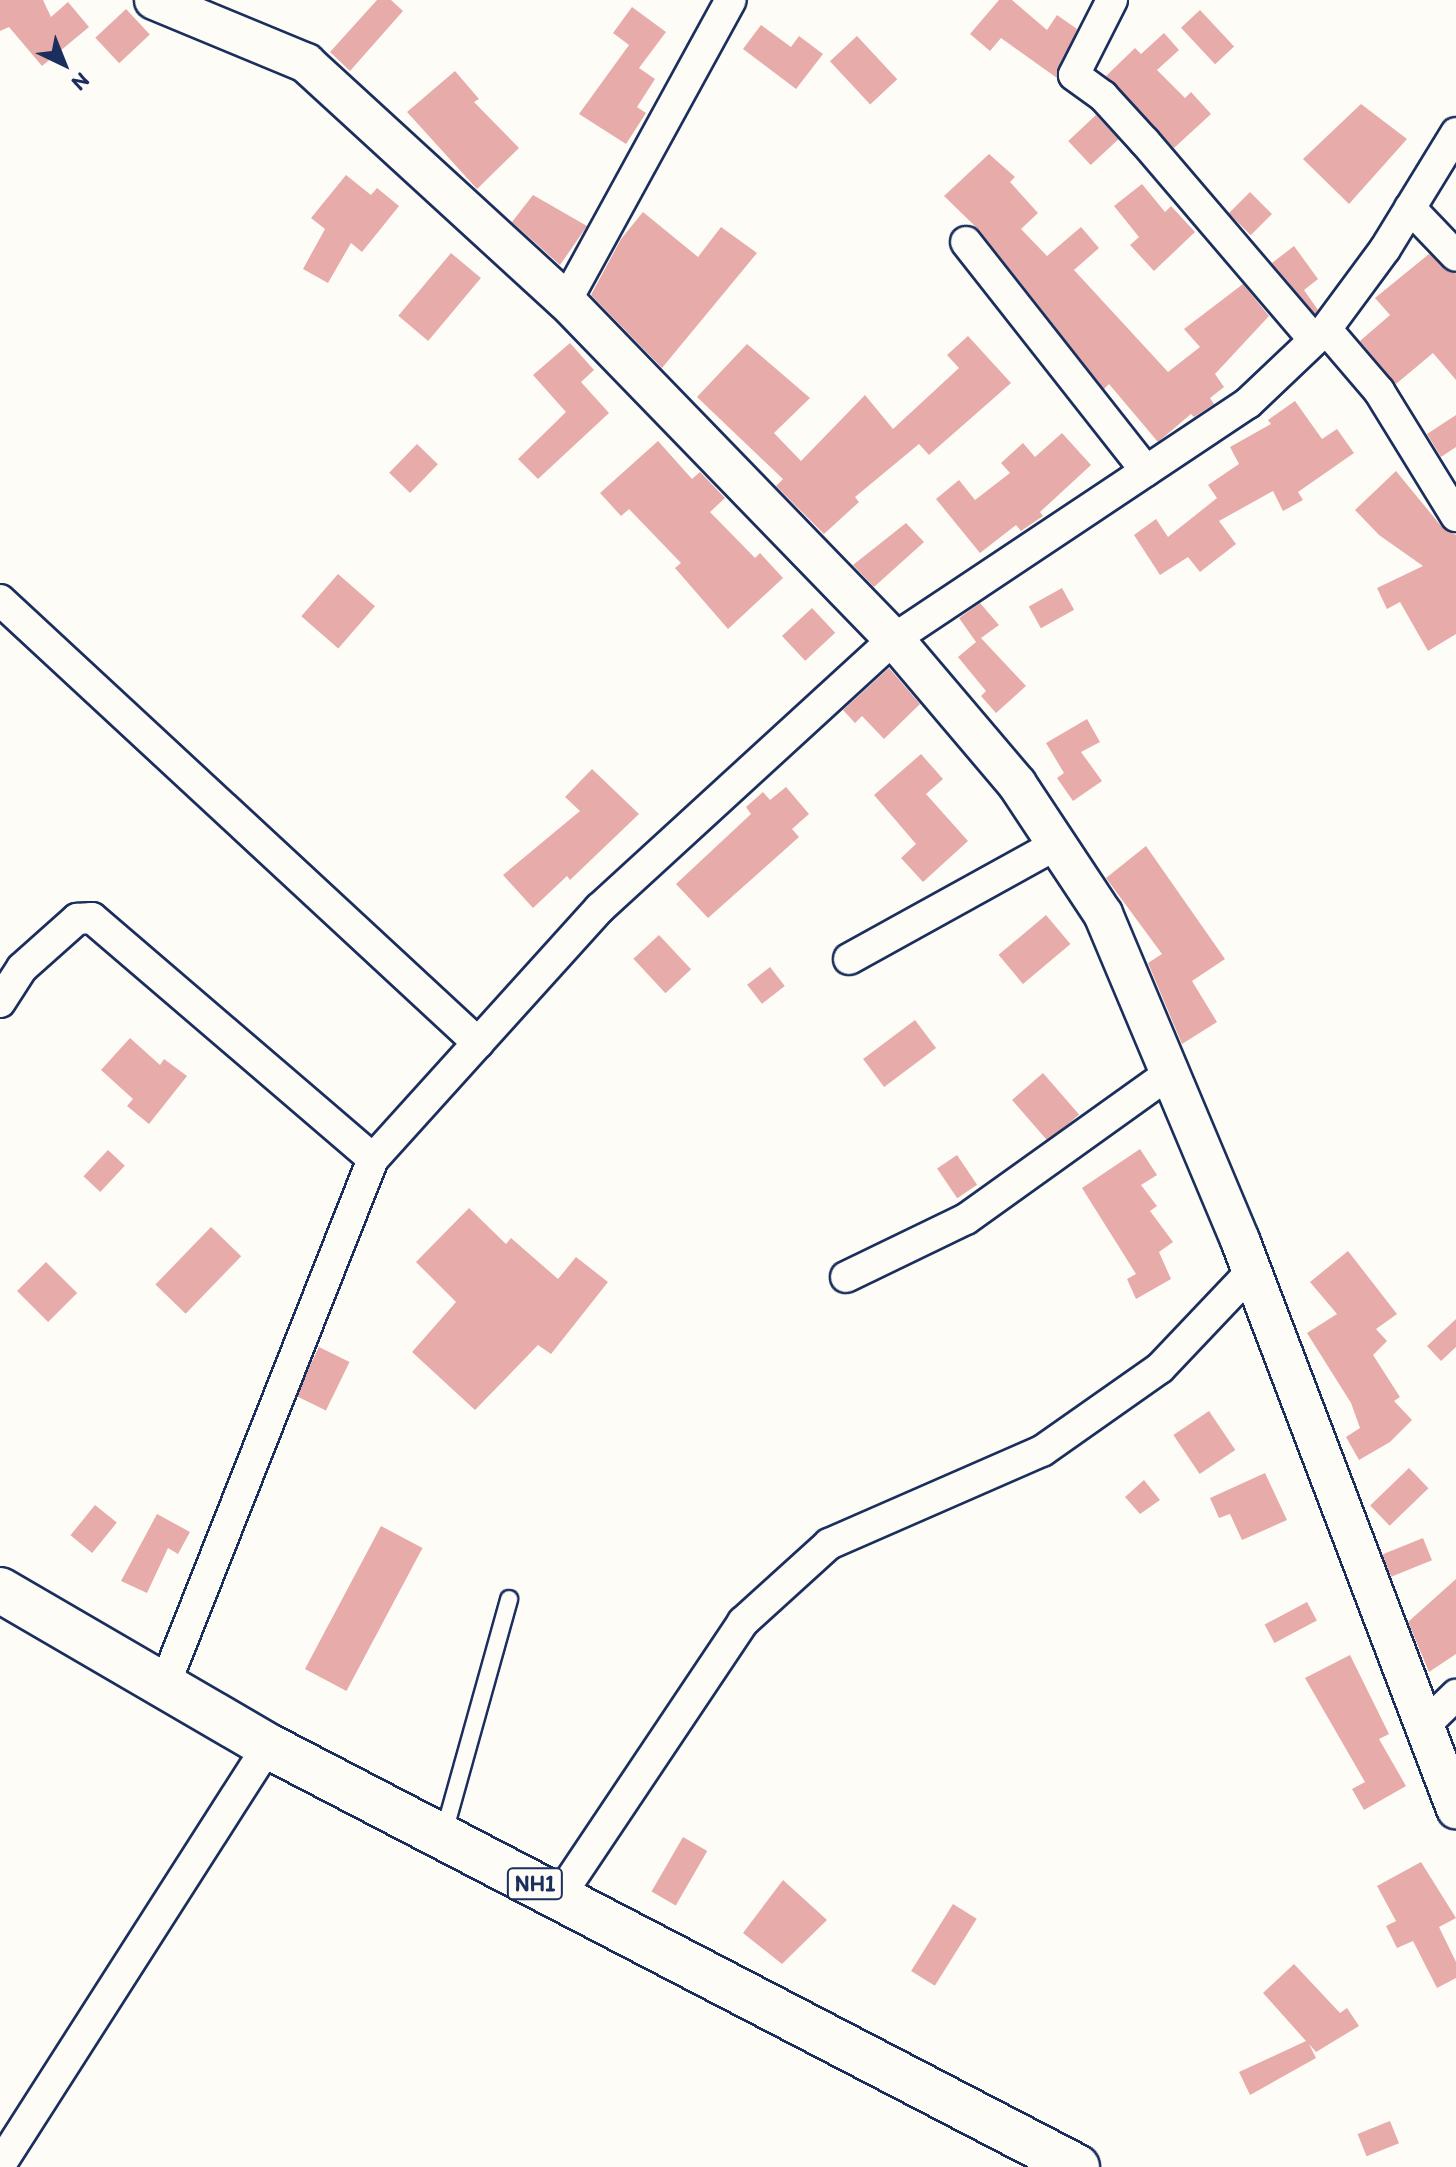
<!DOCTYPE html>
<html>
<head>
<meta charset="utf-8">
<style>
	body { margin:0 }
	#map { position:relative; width:1456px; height:2167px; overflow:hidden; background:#fdfcf7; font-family:Itim,sans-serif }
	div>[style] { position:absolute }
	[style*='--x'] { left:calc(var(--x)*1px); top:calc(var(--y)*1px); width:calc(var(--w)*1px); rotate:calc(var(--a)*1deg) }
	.building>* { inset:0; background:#e7acaa; transform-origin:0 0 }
	.roads { filter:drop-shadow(2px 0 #1b2f5e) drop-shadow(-2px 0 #1b2f5e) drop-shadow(0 2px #1b2f5e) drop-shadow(0 -2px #1b2f5e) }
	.service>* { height:16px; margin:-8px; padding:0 8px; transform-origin:8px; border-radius:8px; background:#fdfcf7 }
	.minor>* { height:30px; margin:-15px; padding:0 15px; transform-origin:15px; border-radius:15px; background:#fdfcf7 }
	.tertiary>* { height:38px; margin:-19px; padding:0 19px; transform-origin:19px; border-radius:19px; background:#fdfcf7 }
	.trunk>* { height:44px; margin:-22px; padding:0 22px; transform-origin:22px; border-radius:22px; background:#fdfcf7 }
	span { translate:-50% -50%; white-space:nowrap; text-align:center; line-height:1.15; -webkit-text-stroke:6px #fdfcf7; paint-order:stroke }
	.shield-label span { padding:2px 6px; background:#fdfcf7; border:2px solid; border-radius:6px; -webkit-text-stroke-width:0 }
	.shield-label { font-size:22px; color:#1b2f5e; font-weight:700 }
	.north { position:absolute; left:24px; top:24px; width:80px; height:80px; -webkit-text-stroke:6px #fdfcf7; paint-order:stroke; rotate:137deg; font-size:22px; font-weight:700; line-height:32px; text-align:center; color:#1b2f5e }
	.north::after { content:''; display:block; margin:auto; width:28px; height:36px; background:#1b2f5e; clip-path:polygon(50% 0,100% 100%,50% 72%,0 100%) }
</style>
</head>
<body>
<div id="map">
	<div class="building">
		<i style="clip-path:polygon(0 0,43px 0,51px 17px,68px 2px,89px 27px,42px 66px,9px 27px,0 31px)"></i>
		<i style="clip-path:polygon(377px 0,391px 0,403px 11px,350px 71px,330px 52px)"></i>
		<i style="clip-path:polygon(999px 0,1012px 0,1047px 30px,1057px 15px,1077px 29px,1057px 78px,1001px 38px,990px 51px,970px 34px)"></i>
		<i style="clip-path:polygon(632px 7px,666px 32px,639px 68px,655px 79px,637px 107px,646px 113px,626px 144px,579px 114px,629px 45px,613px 33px)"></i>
		<i style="left:126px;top:9px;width:35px;height:42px;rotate:47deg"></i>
		<i style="left:1200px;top:10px;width:50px;height:26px;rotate:47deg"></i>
		<i style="clip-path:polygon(761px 25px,791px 47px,799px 36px,823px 54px,796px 89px,743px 49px)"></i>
		<i style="clip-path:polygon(1164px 33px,1179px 50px,1157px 70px,1185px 98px,1191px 92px,1211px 114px,1174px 148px,1106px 76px,1135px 48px,1141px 54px)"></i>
		<i style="left:857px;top:36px;width:59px;height:37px;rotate:47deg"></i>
		<i style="clip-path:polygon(455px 71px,479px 99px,474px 102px,519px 148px,477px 189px,407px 112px)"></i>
		<i style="clip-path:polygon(1361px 104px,1407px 139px,1349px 204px,1303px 159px)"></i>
		<i style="left:1096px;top:115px;width:33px;height:38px;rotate:47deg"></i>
		<i style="clip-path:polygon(989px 154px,1015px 177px,1010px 182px,1038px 213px,1021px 229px,1047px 256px,1081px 227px,1099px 248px,1074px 270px,1168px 372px,1200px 347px,1184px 329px,1243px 284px,1269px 316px,1215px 374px,1224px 387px,1210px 398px,1214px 404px,1194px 417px,1191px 414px,1158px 442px,1109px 384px,1104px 389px,980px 231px,944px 196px)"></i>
		<i style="clip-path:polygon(346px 175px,371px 195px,377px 188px,399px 206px,362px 252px,351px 243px,328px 283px,303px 269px,325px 229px,311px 218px)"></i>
		<i style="clip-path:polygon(1142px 184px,1165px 212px,1171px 206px,1195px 232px,1154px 271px,1130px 245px,1139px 237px,1114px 206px)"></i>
		<i style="left:1250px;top:192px;width:31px;height:30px;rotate:45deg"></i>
		<i style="clip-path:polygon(533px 195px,587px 226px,560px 265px,512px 222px)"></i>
		<i style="clip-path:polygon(643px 212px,698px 257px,721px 227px,757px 253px,662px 368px,591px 295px,621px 239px)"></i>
		<i style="clip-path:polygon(1294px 246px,1318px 279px,1304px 290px,1318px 310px,1315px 314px,1272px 263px)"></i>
		<i style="left:451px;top:253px;width:39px;height:82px;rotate:40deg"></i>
		<i style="clip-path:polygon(1429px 254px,1456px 274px,1456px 380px,1433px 353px,1396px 384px,1360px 341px,1390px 315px,1375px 298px)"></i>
		<i style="clip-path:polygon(968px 336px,1011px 383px,929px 455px,919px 444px,855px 497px,859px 502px,824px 534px,776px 486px,783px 479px,697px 397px,747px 344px,810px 398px,774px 433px,801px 461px,865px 395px,893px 429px,959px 368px,947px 355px)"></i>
		<i style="clip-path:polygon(570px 343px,594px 370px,581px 382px,609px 413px,538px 479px,518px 459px,566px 412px,533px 375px)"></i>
		<i style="clip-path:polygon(1295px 401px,1322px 439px,1337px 429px,1354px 453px,1298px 492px,1303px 500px,1283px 511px,1273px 491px,1219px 521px,1236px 544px,1200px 572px,1188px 557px,1160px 575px,1134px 535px,1156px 519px,1168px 537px,1217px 498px,1208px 485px,1239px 464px,1230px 447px,1271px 424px,1268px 420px)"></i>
		<i style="clip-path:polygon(1456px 415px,1456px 447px,1441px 457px,1427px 434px)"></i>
		<i style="clip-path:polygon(1062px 433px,1091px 465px,1040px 512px,1043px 516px,1021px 531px,1016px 525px,980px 553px,936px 499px,959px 480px,975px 500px,1010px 473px,1001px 463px,1023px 443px,1035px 457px)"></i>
		<i style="clip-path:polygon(658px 441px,692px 479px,700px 472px,725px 498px,710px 512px,755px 558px,760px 553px,783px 578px,728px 629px,675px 568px,681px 563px,629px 509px,621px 516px,600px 493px)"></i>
		<i style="left:417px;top:444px;width:29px;height:40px;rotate:44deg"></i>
		<i style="clip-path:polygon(1396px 471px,1441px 526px,1456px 535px,1456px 634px,1428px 651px,1400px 602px,1387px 609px,1377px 588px,1423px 566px,1379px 535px,1355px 510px)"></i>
		<i style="clip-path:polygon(906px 523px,924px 542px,874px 587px,853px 565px)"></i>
		<i style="left:338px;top:574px;width:49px;height:56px;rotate:41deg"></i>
		<i style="left:1062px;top:588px;width:25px;height:38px;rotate:61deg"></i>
		<i style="clip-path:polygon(980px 603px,999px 625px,981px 638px,1026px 686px,996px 713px,981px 696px,986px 691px,958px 657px,976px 642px,959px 618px)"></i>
		<i style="left:812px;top:608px;width:34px;height:41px;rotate:47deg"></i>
		<i style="clip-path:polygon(889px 668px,920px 704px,884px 739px,862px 716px,855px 723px,843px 710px)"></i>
		<i style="clip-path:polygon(1087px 719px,1100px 742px,1081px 752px,1102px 781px,1073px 801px,1057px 778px,1064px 773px,1046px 743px)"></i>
		<i style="clip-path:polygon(921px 754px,943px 779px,926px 794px,968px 841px,923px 882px,901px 858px,916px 844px,874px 795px)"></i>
		<i style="clip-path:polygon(592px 769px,639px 814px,570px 880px,567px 876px,533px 908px,503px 875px,580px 811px,565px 797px)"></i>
		<i style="clip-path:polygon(786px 787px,809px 814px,792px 829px,799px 837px,708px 918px,676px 884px,751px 814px,746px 807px,763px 792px,770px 800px)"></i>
		<i style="clip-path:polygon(1146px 846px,1225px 959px,1192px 981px,1217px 1022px,1182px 1044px,1148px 963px,1162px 954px,1106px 878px)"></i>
		<i style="left:1046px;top:915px;width:38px;height:62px;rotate:50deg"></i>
		<i style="left:659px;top:935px;width:47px;height:35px;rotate:47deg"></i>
		<i style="left:770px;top:967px;width:24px;height:29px;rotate:52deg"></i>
		<i style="left:915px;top:1020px;width:35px;height:65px;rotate:53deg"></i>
		<i style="clip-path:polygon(130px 1038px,160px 1065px,164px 1059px,187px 1076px,149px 1124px,127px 1106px,133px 1099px,101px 1070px)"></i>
		<i style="left:1043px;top:1073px;width:55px;height:41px;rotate:49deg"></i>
		<i style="clip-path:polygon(1140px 1149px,1157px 1175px,1141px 1185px,1157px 1206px,1150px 1211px,1173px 1242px,1159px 1252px,1171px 1279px,1136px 1299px,1127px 1279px,1136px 1274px,1082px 1188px)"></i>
		<i style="left:108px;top:1150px;width:23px;height:36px;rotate:43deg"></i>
		<i style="left:957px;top:1155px;width:36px;height:24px;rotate:56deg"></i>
		<i style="clip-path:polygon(469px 1208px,506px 1244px,511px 1238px,558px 1279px,576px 1257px,608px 1282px,551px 1354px,538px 1345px,475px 1410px,412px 1352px,456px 1302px,416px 1262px)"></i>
		<i style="left:211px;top:1227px;width:42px;height:80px;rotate:44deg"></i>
		<i style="clip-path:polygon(1348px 1251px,1397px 1314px,1376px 1329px,1387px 1341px,1373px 1355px,1400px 1397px,1394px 1401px,1412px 1420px,1390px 1442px,1359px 1460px,1346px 1437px,1360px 1428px,1351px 1403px,1307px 1333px,1337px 1314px,1310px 1282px)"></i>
		<i style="left:46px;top:1262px;width:44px;height:41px;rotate:45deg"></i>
		<i style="clip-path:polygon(1456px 1319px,1456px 1347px,1441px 1361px,1427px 1346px)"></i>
		<i style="left:319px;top:1347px;width:34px;height:54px;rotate:26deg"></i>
		<i style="left:1209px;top:1411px;width:47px;height:43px;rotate:56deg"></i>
		<i style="left:1409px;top:1468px;width:28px;height:54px;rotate:46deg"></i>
		<i style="clip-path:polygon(1265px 1473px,1287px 1520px,1242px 1540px,1230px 1514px,1219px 1518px,1210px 1498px)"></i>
		<i style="clip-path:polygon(1144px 1480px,1160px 1500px,1140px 1514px,1125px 1497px)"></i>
		<i style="left:95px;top:1505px;width:28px;height:39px;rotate:39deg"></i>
		<i style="clip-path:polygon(157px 1514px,190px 1532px,178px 1554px,168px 1548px,147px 1593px,121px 1581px)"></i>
		<i style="left:381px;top:1526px;width:47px;height:162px;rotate:28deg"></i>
		<i style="left:1423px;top:1538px;width:24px;height:44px;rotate:68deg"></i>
		<i style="clip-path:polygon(1456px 1579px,1456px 1654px,1429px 1672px,1408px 1622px)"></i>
		<i style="left:1307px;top:1602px;width:21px;height:48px;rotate:62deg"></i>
		<i style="clip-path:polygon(1350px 1655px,1389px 1734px,1379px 1739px,1406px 1786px,1364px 1810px,1352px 1789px,1365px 1782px,1305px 1678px)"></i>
		<i style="left:683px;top:1837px;width:28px;height:63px;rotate:30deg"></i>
		<i style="clip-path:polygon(1421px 1862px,1456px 1918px,1439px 1927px,1456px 1962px,1456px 1978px,1437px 1988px,1413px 1941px,1397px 1948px,1386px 1926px,1396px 1921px,1377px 1886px)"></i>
		<i style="clip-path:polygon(783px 1880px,827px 1920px,782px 1964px,743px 1933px)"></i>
		<i style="left:953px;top:1904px;width:28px;height:79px;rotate:32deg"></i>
		<i style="clip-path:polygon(1294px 1964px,1340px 2013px,1347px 2008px,1359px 2026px,1316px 2052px,1309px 2044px,1316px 2058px,1250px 2095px,1239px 2072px,1306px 2041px,1263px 1993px)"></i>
		<i style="left:1390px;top:2121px;width:24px;height:35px;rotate:68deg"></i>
	</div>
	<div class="roads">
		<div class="service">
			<i style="--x:443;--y:1836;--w:246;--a:-74.4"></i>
		</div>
		<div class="minor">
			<i style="--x:1112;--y:0;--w:84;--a:116.9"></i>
			<i style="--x:1074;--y:75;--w:36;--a:36"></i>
			<i style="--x:1103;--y:96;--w:62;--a:47.6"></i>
			<i style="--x:1145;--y:142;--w:260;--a:49.5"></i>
			<i style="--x:1410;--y:208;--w:66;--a:46.2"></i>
			<i style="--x:966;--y:242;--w:291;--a:51.8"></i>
			<i style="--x:566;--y:301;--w:343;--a:-61.3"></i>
			<i style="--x:1326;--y:329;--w:82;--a:49.5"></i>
			<i style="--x:1379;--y:391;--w:147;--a:58.4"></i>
			<i style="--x:0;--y:600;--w:652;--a:42.82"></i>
			<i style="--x:849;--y:959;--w:238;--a:-28.9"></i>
			<i style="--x:0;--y:1002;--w:40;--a:-57.1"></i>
			<i style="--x:22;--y:968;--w:74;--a:-41.7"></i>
			<i style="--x:77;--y:919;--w:15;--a:-4"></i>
			<i style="--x:92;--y:918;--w:370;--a:40.6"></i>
			<i style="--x:846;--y:1277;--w:133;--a:-25.8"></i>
			<i style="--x:966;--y:1219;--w:251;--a:-35.6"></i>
			<i style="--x:163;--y:1689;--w:570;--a:-68.39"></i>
			<i style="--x:373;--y:1159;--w:338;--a:-47.9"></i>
			<i style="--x:600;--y:908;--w:398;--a:-42.5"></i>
			<i style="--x:894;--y:639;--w:425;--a:-33.7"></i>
			<i style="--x:1248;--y:403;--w:108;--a:-43.5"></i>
			<i style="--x:1326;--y:329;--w:99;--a:-53.6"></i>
			<i style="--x:1385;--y:249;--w:136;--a:-58.5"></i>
			<i style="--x:1424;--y:1726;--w:45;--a:-44.1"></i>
			<i style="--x:559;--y:1897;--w:331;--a:-56.2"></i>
			<i style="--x:743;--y:1622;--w:116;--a:-42.2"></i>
			<i style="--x:829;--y:1544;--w:232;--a:-23.6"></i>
			<i style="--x:1042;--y:1451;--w:144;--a:-35.1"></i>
			<i style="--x:1160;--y:1368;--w:134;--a:-46.5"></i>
			<i style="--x:0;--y:2165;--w:497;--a:-57.4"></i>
		</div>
		<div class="tertiary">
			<i style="--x:154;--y:0;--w:165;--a:22.5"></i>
			<i style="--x:306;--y:63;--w:352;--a:42.5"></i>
			<i style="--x:566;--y:301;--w:471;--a:45.9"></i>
			<i style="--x:894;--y:639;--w:190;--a:49.7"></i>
			<i style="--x:1017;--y:784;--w:156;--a:56.5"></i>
			<i style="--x:1103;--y:914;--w:354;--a:67.2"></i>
			<i style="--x:1240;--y:1240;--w:609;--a:69.21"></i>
		</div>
		<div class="trunk">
			<i style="--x:0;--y:1590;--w:310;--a:30.2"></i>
			<i style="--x:268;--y:1746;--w:912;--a:27.49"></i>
		</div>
	</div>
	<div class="shield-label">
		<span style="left:535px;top:1884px">NH1</span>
	</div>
	<div class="north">N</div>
</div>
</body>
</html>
